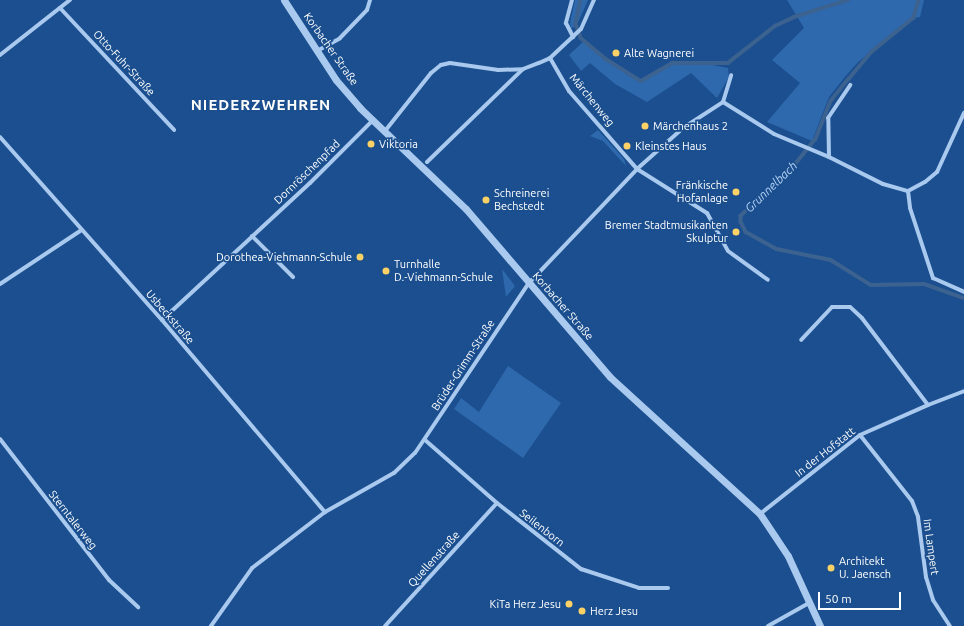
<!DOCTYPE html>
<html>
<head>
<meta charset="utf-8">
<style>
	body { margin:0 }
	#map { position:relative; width:964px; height:626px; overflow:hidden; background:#1b4f8f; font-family:Ubuntu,sans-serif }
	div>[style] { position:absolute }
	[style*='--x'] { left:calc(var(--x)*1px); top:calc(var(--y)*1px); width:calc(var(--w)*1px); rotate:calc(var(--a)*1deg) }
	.green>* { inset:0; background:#2e69ad }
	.stream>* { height:3.5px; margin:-1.75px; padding:0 1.75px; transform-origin:1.75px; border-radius:1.75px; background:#3c6290 }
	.minor>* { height:4px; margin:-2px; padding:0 2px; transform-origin:2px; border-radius:2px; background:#a9c9ee }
	.tertiary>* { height:7px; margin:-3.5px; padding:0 3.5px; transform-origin:3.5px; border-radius:3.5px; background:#a9c9ee }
	.dots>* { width:11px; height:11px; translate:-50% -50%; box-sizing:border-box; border:2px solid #1b4f8f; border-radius:50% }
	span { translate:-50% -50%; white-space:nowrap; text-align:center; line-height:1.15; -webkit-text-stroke:3.5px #1b4f8f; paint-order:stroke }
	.street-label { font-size:11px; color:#fff }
	.poi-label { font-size:11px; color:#fff }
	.left { translate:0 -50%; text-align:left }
	.right { translate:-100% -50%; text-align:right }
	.water-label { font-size:12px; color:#b5d3f5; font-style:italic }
	.district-label { font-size:15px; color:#fff; font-weight:700; letter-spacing:1px }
	.scale { position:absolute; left:818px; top:592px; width:83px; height:18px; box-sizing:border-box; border:2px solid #fff; border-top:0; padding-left:5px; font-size:12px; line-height:14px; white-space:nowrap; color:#fff; -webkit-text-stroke:3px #1b4f8f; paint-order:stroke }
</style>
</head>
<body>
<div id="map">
	<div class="green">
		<i style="clip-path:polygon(575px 0,588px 0,576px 27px,571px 28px,570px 23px)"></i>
		<i style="clip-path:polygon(787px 0,924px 0,920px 17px,914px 18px,858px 62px,844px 78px,829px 97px,812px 141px,767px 122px,800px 83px,772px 60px,804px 28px)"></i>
		<i style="clip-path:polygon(584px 41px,635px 79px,642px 80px,672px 63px,691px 61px,728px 68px,729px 77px,717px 98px,691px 73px,647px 102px,615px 84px,590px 63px,581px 71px,569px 55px)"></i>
		<i style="clip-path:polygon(598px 130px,624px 159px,626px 166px,603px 141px,590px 136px)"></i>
		<i style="clip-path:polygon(502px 269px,515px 286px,506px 297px)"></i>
		<i style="clip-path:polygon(508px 366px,561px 403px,523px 458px,454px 409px,461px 398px,479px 412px)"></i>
	</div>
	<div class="stream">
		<i style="--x:581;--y:0;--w:25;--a:102"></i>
		<i style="--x:576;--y:24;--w:15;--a:70"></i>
		<i style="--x:581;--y:38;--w:33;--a:40"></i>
		<i style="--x:606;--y:59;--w:41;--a:32.2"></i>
		<i style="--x:641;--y:81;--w:36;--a:-30"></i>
		<i style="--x:672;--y:63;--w:56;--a:0"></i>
		<i style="--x:728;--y:63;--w:60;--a:-38.2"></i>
		<i style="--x:775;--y:26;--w:21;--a:-25"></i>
		<i style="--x:794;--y:17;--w:57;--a:-17.5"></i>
		<i style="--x:919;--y:0;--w:19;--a:106"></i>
		<i style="--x:914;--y:18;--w:54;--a:141"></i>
		<i style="--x:872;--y:52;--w:35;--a:130"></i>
		<i style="--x:849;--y:79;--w:28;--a:129"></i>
		<i style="--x:831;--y:101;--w:41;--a:111.5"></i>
		<i style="--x:816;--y:139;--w:19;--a:129"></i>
		<i style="--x:804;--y:154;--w:21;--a:129"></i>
		<i style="--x:791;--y:170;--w:68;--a:137.4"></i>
		<i style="--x:741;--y:216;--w:6;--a:90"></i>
		<i style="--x:741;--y:222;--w:11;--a:63"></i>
		<i style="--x:746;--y:232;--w:35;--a:29"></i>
		<i style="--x:777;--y:249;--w:55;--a:11.5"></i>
		<i style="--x:831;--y:260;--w:47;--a:32"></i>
		<i style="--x:871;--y:285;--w:53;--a:-1.1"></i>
		<i style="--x:924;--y:284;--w:42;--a:19.3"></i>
	</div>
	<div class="minor">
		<i style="--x:572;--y:0;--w:24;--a:105"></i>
		<i style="--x:566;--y:23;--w:16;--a:63"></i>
		<i style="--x:60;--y:8;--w:167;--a:46.9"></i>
		<i style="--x:317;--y:51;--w:26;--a:-29"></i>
		<i style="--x:340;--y:38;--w:39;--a:-46"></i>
		<i style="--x:367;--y:10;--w:10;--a:-73"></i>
		<i style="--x:0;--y:55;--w:89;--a:-38.2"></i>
		<i style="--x:550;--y:58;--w:38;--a:60"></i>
		<i style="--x:569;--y:91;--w:103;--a:48.9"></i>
		<i style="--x:637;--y:169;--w:83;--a:32.2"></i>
		<i style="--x:707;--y:213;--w:43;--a:61.1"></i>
		<i style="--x:728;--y:251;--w:49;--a:35.9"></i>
		<i style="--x:723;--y:102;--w:60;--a:32.1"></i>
		<i style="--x:774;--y:134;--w:60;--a:22.7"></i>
		<i style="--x:829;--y:157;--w:60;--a:26.6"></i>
		<i style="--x:883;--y:184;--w:26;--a:16"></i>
		<i style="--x:908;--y:191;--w:19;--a:-28"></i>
		<i style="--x:925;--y:182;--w:16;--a:-40"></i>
		<i style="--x:937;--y:172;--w:65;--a:-65.4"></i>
		<i style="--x:385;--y:131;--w:74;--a:-51.6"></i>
		<i style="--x:431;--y:73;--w:13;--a:-39"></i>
		<i style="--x:441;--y:65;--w:9;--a:-13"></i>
		<i style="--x:450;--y:63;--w:49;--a:8.3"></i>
		<i style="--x:498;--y:70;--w:25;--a:-2"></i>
		<i style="--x:523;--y:69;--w:17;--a:-21"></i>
		<i style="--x:539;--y:63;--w:12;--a:-24"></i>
		<i style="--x:550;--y:58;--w:42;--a:-43.1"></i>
		<i style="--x:581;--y:29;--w:32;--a:-66"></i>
		<i style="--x:0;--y:137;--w:244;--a:48.5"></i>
		<i style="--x:162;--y:320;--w:252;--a:49.7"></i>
		<i style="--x:829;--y:157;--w:39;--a:-91"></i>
		<i style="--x:828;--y:118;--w:40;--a:-56"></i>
		<i style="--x:427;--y:162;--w:132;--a:-44.1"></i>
		<i style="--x:908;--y:191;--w:17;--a:83"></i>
		<i style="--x:910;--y:208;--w:74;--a:71.8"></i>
		<i style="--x:933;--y:278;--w:34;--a:24"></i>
		<i style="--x:252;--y:236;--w:58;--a:45"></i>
		<i style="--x:0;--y:284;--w:96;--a:-33.5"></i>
		<i style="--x:162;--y:320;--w:202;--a:-42.8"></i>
		<i style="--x:310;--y:183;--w:89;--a:-45"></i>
		<i style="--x:928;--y:405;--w:39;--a:-21"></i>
		<i style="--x:860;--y:435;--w:84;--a:51.8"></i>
		<i style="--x:912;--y:501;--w:17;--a:69"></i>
		<i style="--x:918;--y:517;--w:61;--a:82.4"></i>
		<i style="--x:926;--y:577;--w:24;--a:73"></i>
		<i style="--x:933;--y:600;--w:31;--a:57"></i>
		<i style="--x:0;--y:439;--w:178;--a:52.3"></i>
		<i style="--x:109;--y:580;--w:40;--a:43"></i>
		<i style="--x:425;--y:440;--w:96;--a:41.2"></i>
		<i style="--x:497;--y:503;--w:107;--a:38.2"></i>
		<i style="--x:581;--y:569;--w:61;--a:18.1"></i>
		<i style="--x:639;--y:588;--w:29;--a:0"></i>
		<i style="--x:760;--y:514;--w:127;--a:-38.3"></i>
		<i style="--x:860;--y:435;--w:74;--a:-23.8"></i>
		<i style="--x:928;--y:405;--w:109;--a:-127.2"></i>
		<i style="--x:862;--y:318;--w:16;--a:-137"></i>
		<i style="--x:850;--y:307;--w:18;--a:180"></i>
		<i style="--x:832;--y:307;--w:45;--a:133.2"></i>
		<i style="--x:211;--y:626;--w:71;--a:-54.7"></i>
		<i style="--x:252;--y:568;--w:92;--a:-37.5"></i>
		<i style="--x:325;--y:512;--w:79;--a:-29.5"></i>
		<i style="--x:394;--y:473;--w:29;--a:-44"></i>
		<i style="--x:415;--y:453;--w:205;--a:-56.2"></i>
		<i style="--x:529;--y:283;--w:157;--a:-46.5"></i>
		<i style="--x:637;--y:169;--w:62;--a:-41.7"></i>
		<i style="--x:683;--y:128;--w:48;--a:-33"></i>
		<i style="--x:723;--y:102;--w:28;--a:-73"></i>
		<i style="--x:385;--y:626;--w:166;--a:-47.7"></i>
		<i style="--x:768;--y:626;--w:47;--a:-29.3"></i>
	</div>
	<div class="tertiary">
		<i style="--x:284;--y:0;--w:95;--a:57"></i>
		<i style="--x:336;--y:80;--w:37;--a:49"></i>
		<i style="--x:360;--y:108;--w:146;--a:43.6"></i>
		<i style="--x:466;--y:209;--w:221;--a:49.4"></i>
		<i style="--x:610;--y:377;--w:203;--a:42.4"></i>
		<i style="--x:760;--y:514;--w:50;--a:56.3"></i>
		<i style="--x:788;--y:556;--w:77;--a:65.4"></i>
	</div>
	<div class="dots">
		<i style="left:616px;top:53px;background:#ffd166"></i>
		<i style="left:645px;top:126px;background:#ffd166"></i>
		<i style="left:371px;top:144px;background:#ffd166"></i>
		<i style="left:627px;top:146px;background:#ffd166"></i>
		<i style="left:736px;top:192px;background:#ffd166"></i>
		<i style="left:486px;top:200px;background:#ffd166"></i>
		<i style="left:736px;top:232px;background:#ffd166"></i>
		<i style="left:360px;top:257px;background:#ffd166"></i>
		<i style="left:386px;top:271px;background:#ffd166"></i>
		<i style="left:831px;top:568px;background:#ffd166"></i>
		<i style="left:569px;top:604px;background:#ffd166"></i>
		<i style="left:582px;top:611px;background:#ffd166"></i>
	</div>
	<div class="street-label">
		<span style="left:331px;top:49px;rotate:55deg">Korbacher Straße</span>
		<span style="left:124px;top:63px;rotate:47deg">Otto-Fuhr-Straße</span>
		<span style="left:592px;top:100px;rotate:51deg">Märchenweg</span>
		<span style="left:307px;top:172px;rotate:-44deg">Dornröschenpfad</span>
		<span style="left:563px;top:306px;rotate:49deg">Korbacher Straße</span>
		<span style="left:170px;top:317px;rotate:49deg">Usbeckstraße</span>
		<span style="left:463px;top:365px;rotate:-57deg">Brüder-Grimm-Straße</span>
		<span style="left:825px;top:452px;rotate:-38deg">In der Hofstatt</span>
		<span style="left:73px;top:520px;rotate:52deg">Sterntalerweg</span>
		<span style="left:542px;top:528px;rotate:38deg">Seilenborn</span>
		<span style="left:931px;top:547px;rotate:82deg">Im Lampert</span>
		<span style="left:434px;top:559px;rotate:-48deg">Quellenstraße</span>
	</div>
	<div class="poi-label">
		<span class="left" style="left:624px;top:53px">Alte Wagnerei</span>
		<span class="left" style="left:653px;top:126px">Märchenhaus 2</span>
		<span class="left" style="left:379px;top:144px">Viktoria</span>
		<span class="left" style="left:635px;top:146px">Kleinstes Haus</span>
		<span class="right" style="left:728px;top:192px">Fränkische<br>Hofanlage</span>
		<span class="left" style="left:494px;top:200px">Schreinerei<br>Bechstedt</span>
		<span class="right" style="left:728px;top:232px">Bremer Stadtmusikanten<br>Skulptur</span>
		<span class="right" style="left:352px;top:257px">Dorothea-Viehmann-Schule</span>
		<span class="left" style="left:394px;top:271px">Turnhalle<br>D.-Viehmann-Schule</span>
		<span class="left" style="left:839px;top:568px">Architekt<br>U. Jaensch</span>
		<span class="right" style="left:561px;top:604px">KiTa Herz Jesu</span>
		<span class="left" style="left:590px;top:611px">Herz Jesu</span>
	</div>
	<div class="water-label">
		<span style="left:771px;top:187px;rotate:-44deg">Grunnelbach</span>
	</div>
	<div class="district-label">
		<span style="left:261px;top:105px">NIEDERZWEHREN</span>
	</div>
	<div class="scale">50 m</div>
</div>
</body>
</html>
